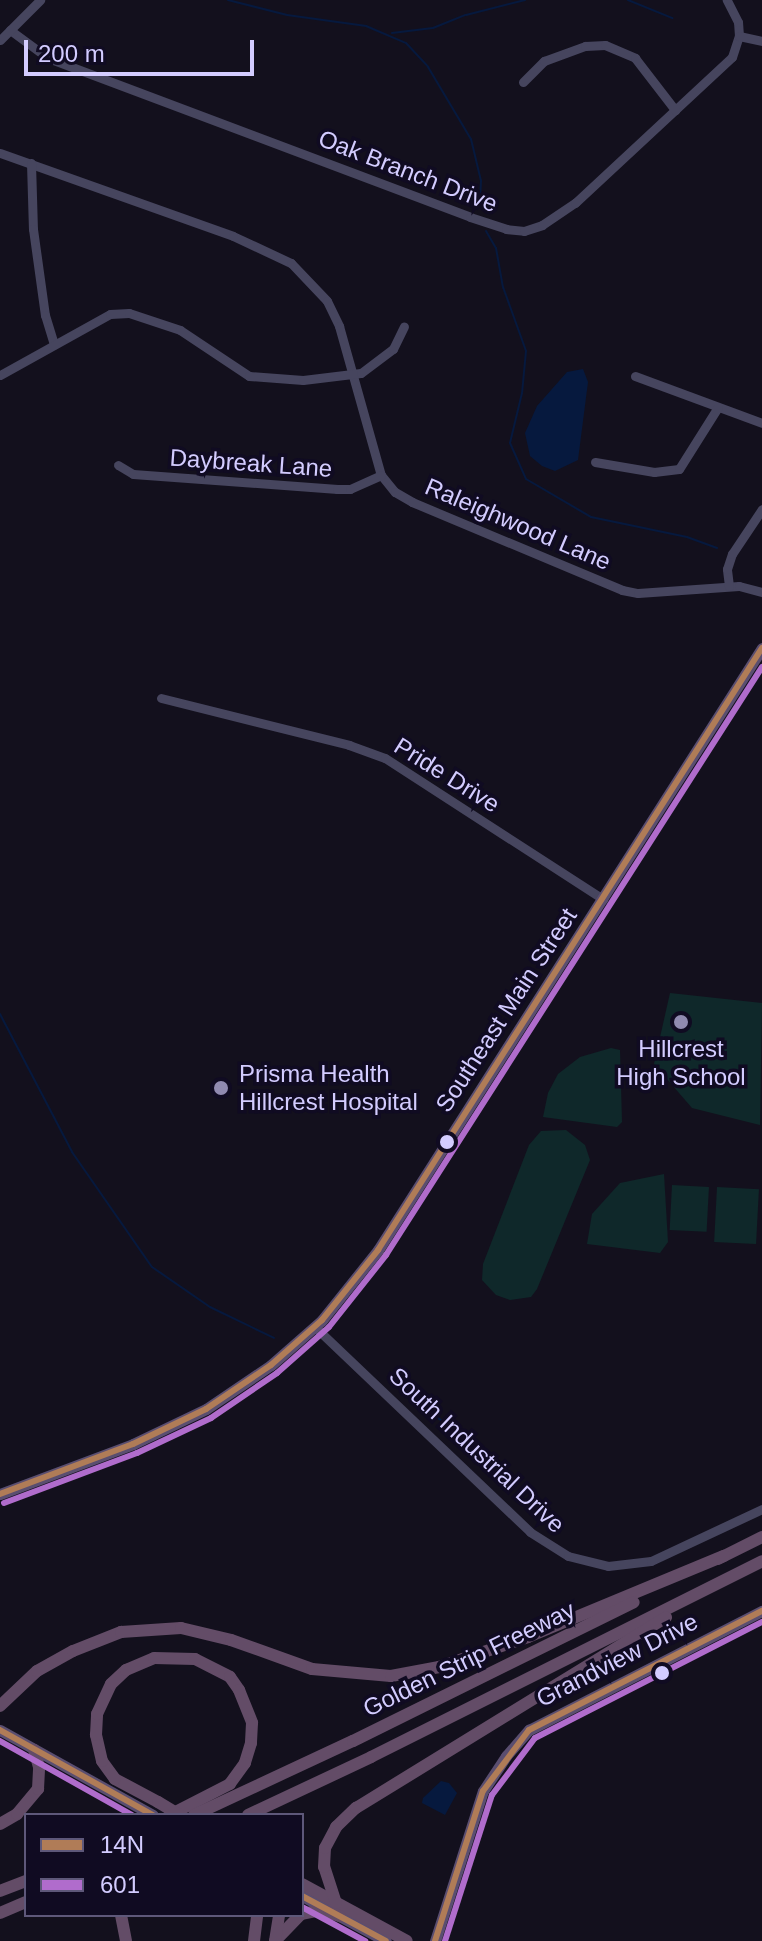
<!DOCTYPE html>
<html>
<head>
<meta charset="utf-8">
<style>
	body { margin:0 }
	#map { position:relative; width:762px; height:1941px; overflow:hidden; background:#13101d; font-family:Helvetica,sans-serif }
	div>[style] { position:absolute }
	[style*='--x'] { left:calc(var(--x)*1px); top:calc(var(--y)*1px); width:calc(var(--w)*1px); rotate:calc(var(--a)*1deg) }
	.green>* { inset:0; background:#0f282a; transform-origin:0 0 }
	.water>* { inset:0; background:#06193e }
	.stream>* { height:2px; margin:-1px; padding:0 1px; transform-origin:1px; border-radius:1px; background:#06193e }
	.minor>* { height:9px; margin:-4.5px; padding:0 4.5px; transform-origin:4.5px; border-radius:4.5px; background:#46455e }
	.major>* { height:11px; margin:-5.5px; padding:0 5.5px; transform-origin:5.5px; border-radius:5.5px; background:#5a4e70 }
	.highway>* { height:12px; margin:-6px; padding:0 6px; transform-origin:6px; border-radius:6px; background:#634c67 }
	.highway-bridge>* { height:12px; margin:-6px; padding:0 6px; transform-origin:6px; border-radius:6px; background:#634c67 }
	.bus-1>* { height:6px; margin:-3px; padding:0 3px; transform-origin:3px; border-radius:3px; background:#b07c57 }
	.bus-2>* { height:6px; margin:-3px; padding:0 3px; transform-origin:3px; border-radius:3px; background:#b06ccc }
	.dots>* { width:22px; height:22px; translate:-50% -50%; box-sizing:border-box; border:4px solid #100b22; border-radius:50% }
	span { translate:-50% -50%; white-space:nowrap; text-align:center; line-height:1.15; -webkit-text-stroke:7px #100b22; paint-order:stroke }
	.street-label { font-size:24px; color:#d3ccff }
	.poi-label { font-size:24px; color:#d3ccff }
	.left { translate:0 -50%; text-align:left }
	.legend { position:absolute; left:24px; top:1813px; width:280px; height:104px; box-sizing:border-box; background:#100b22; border:2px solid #5e587a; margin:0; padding:10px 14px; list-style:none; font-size:24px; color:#d3ccff }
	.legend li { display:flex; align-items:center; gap:16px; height:40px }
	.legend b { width:40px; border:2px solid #5e587a }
	.scale { position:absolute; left:24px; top:40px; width:230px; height:36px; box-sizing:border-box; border:4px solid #d3ccff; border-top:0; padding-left:10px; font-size:24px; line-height:28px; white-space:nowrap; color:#d3ccff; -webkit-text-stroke:6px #100b22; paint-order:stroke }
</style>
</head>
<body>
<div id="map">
	<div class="green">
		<i style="clip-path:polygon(670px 993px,762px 1003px,760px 1125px,692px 1108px,654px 1064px)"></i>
		<i style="clip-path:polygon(611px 1048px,620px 1050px,622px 1122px,617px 1127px,543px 1117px,548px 1093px,558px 1074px,580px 1057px)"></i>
		<i style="clip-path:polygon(566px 1130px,585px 1145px,590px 1160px,537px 1289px,531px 1297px,510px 1300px,496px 1295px,482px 1280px,483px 1264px,529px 1145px,541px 1131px)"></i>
		<i style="clip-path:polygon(664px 1174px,668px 1242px,660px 1253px,587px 1244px,592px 1214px,620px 1183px)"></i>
		<i style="left:672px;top:1185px;width:37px;height:45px;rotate:3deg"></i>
		<i style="left:717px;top:1187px;width:42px;height:55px;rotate:3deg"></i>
	</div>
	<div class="water">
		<i style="clip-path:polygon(583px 369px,588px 382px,578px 460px,555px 471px,542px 466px,530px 456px,525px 433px,537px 406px,567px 372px)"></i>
		<i style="clip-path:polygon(441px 1781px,449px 1783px,457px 1793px,445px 1815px,422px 1803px,423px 1798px)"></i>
	</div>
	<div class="stream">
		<i style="--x:228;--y:0;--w:61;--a:14.3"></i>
		<i style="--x:287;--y:15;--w:80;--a:7.9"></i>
		<i style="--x:366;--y:26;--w:43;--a:23"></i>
		<i style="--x:406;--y:43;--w:33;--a:47"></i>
		<i style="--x:428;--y:67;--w:84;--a:59.2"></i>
		<i style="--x:471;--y:139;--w:43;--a:76.6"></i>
		<i style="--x:481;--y:181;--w:17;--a:93"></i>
		<i style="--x:628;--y:0;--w:48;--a:22.2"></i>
		<i style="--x:392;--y:33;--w:41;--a:-7"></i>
		<i style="--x:433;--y:28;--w:35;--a:-22"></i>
		<i style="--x:466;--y:15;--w:61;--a:-14.3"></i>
		<i style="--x:486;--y:231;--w:20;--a:60"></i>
		<i style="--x:496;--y:248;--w:40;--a:80"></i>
		<i style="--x:503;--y:287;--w:68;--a:70.2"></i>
		<i style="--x:526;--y:351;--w:42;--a:95.4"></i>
		<i style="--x:522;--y:393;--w:51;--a:103.5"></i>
		<i style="--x:510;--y:443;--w:39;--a:66"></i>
		<i style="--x:526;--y:479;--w:75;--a:30.3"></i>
		<i style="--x:591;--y:517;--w:98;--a:11.8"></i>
		<i style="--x:687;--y:537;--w:32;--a:20"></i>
		<i style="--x:0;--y:1014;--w:156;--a:62.4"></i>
		<i style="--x:72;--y:1152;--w:140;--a:55.2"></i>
		<i style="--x:152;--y:1267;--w:70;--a:34.6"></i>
		<i style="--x:210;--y:1307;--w:71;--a:25.8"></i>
		<i style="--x:403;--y:1392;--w:77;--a:36.6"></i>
	</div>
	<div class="minor">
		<i style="--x:10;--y:30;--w:47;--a:36.4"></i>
		<i style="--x:48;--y:58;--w:451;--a:20.6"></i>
		<i style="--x:470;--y:217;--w:38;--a:18"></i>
		<i style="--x:506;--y:229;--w:18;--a:6"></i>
		<i style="--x:524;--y:231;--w:19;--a:-18"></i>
		<i style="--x:542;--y:225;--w:40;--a:-34"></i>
		<i style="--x:575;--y:203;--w:214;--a:-42.9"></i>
		<i style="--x:732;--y:57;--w:22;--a:-72"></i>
		<i style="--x:739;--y:36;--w:14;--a:-94"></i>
		<i style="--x:738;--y:22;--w:25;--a:-117"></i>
		<i style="--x:739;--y:36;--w:24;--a:12"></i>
		<i style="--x:0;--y:40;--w:57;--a:-45"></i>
		<i style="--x:523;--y:82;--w:30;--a:-45"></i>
		<i style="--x:544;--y:61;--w:44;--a:-20.1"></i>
		<i style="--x:585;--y:46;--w:20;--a:-3"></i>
		<i style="--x:605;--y:45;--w:33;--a:23"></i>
		<i style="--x:635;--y:58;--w:66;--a:52.4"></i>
		<i style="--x:0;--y:153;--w:247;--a:19.6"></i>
		<i style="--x:233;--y:236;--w:64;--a:25"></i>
		<i style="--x:291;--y:263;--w:52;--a:46.5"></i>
		<i style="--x:327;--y:301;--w:28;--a:64"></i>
		<i style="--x:339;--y:326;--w:155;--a:74.3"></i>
		<i style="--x:381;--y:475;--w:22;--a:51"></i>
		<i style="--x:395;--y:492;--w:20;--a:30"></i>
		<i style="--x:412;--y:502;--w:228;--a:22.7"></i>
		<i style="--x:622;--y:590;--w:16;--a:11"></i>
		<i style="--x:638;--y:593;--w:101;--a:-4"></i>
		<i style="--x:739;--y:586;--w:24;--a:15"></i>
		<i style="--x:31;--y:163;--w:66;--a:88.3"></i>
		<i style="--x:33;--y:229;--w:87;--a:82.1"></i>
		<i style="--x:45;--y:315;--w:31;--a:73"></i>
		<i style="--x:0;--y:375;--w:126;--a:-29"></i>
		<i style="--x:110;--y:314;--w:19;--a:-3"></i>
		<i style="--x:129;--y:313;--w:54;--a:18.4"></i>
		<i style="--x:180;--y:330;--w:83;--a:33.7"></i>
		<i style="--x:249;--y:376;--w:54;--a:4.2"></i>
		<i style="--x:303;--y:380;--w:58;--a:-6.9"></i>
		<i style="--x:361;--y:373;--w:40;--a:-37"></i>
		<i style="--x:393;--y:349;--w:25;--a:-64"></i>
		<i style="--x:635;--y:376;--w:135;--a:20.3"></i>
		<i style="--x:595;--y:462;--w:60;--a:9.6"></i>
		<i style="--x:654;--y:472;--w:25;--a:-7"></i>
		<i style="--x:679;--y:469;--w:73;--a:-57.8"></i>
		<i style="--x:118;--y:465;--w:17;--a:31"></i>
		<i style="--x:133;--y:474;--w:205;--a:4.2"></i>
		<i style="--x:337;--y:489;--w:13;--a:0"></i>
		<i style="--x:350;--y:489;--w:34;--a:-24"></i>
		<i style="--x:729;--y:586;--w:17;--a:-97"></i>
		<i style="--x:727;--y:569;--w:16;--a:-72"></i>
		<i style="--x:732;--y:554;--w:54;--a:-56.3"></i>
		<i style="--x:161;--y:698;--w:194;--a:14"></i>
		<i style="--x:349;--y:745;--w:38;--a:20"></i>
		<i style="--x:385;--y:758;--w:260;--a:32.9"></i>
		<i style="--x:315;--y:1327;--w:297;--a:43.6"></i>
		<i style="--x:530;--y:1532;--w:45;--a:32.3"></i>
		<i style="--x:568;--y:1556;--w:41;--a:14"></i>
		<i style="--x:608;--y:1566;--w:43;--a:-6.6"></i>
		<i style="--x:651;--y:1561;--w:123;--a:-25.1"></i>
	</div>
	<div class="major">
		<i style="--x:0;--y:1494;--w:142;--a:-20.6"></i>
		<i style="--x:133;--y:1444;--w:81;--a:-25.6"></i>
		<i style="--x:206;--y:1409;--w:78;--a:-34.1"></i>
		<i style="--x:271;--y:1365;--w:68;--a:-41.4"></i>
		<i style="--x:322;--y:1320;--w:90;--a:-51.3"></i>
		<i style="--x:378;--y:1250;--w:714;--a:-57.47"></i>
		<i style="--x:0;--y:1730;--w:175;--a:29.1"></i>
		<i style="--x:302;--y:1896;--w:95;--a:28.2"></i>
		<i style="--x:435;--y:1941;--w:157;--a:-72.3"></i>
		<i style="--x:483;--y:1791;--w:42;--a:-56.7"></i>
		<i style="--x:506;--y:1756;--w:35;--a:-49"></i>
		<i style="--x:529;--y:1730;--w:262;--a:-27.1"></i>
	</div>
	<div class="highway">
		<i style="--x:718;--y:1559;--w:49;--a:-26.6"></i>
		<i style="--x:0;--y:1706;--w:51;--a:-43.4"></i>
		<i style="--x:37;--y:1671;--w:41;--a:-29.1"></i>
		<i style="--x:73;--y:1651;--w:52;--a:-21.6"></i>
		<i style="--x:121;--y:1632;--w:60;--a:-3.8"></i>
		<i style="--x:181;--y:1628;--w:51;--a:13.5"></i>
		<i style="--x:231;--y:1640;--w:86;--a:19.7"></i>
		<i style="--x:312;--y:1669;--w:79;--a:5.1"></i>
		<i style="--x:391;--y:1676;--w:49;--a:-10.6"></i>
		<i style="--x:439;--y:1667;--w:94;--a:-18.6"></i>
		<i style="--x:528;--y:1637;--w:212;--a:-22.5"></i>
		<i style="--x:158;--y:1802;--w:49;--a:-151.9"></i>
		<i style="--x:115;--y:1779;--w:22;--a:-126"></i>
		<i style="--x:102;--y:1761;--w:27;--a:-103"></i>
		<i style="--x:96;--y:1735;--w:21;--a:-87"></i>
		<i style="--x:97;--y:1714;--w:33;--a:-65"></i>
		<i style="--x:111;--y:1684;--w:21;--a:-43"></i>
		<i style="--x:126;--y:1670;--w:30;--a:-23"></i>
		<i style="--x:154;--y:1658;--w:41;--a:1.4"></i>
		<i style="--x:195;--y:1659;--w:39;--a:27"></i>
		<i style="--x:230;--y:1677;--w:16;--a:55"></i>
		<i style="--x:239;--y:1690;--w:35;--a:68"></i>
		<i style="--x:252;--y:1723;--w:20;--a:93"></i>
		<i style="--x:251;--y:1743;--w:21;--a:107"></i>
		<i style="--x:245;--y:1763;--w:26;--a:126"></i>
		<i style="--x:230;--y:1784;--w:68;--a:152.7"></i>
		<i style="--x:194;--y:1815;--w:175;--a:-25"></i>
		<i style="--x:353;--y:1741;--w:313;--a:-26.3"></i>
		<i style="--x:248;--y:1815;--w:136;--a:-25.2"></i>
		<i style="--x:371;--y:1757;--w:437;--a:-26.6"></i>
		<i style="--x:0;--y:1824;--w:20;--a:-30"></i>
		<i style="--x:17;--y:1814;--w:33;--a:-50"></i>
		<i style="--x:38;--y:1789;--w:22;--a:-87"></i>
		<i style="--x:39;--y:1767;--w:18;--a:-106"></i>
		<i style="--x:302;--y:1884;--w:119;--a:28.5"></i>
		<i style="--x:0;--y:1891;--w:28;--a:-21"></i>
		<i style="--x:336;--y:1903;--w:38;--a:-108"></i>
		<i style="--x:324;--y:1867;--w:19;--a:-87"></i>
		<i style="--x:325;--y:1848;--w:24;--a:-62"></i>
		<i style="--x:336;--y:1827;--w:28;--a:-44"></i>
		<i style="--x:356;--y:1808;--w:364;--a:-31.6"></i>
		<i style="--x:0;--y:1913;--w:28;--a:-23"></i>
		<i style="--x:302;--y:1914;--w:19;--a:-12"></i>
		<i style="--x:321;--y:1910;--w:20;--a:18"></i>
		<i style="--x:121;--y:1915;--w:26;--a:79"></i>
		<i style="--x:254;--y:1941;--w:26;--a:-83"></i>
		<i style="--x:275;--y:1941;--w:36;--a:-46"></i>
		<i style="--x:275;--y:1941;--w:26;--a:-81"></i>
	</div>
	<div class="highway-bridge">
		<i style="--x:158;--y:1802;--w:26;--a:31"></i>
	</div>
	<div class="bus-1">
		<i style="--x:0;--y:1494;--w:142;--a:-20.6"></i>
		<i style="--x:133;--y:1444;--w:81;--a:-25.6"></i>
		<i style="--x:206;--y:1409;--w:78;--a:-34.1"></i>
		<i style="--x:271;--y:1365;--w:68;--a:-41.4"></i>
		<i style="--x:322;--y:1320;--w:90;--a:-51.3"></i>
		<i style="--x:378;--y:1250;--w:714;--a:-57.47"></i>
		<i style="--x:0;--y:1730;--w:175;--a:29.1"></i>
		<i style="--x:302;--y:1896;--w:95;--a:28.2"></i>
		<i style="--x:435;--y:1941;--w:157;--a:-72.3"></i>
		<i style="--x:483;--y:1791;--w:76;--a:-53"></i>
		<i style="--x:529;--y:1730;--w:262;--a:-27.1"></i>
	</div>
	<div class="bus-2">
		<i style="--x:4;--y:1503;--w:142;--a:-20.6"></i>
		<i style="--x:137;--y:1453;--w:82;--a:-25.3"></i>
		<i style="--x:211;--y:1418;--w:80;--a:-34.3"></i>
		<i style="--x:277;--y:1373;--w:69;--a:-41.5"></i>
		<i style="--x:329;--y:1327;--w:92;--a:-51.6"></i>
		<i style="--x:386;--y:1255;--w:698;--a:-57.4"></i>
		<i style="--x:0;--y:1741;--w:151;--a:29.3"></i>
		<i style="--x:302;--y:1907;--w:72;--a:28.4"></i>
		<i style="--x:445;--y:1941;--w:153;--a:-72.2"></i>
		<i style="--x:492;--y:1795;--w:71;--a:-53"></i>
		<i style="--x:535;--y:1738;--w:255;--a:-27.1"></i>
	</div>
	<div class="dots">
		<i style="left:681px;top:1022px;background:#908ab0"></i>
		<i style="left:221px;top:1088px;background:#908ab0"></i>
		<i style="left:447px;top:1142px;background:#d3ccff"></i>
		<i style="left:662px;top:1673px;background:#d3ccff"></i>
	</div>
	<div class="street-label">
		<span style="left:408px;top:171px;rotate:21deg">Oak Branch Drive</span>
		<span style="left:251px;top:463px;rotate:4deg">Daybreak Lane</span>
		<span style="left:518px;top:524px;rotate:23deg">Raleighwood Lane</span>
		<span style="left:447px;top:775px;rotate:32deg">Pride Drive</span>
		<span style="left:506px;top:1010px;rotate:-57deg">Southeast Main Street</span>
		<span style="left:477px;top:1450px;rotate:43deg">South Industrial Drive</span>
		<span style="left:469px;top:1659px;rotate:-26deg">Golden Strip Freeway</span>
		<span style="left:617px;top:1660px;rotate:-27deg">Grandview Drive</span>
	</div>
	<div class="poi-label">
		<span style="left:681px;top:1063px">Hillcrest<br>High School</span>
		<span class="left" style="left:239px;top:1088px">Prisma Health<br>Hillcrest Hospital</span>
	</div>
	<ul class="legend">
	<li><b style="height:10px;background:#b07c57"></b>14N</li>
	<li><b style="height:10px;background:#b06ccc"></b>601</li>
	</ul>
	<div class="scale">200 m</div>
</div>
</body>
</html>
